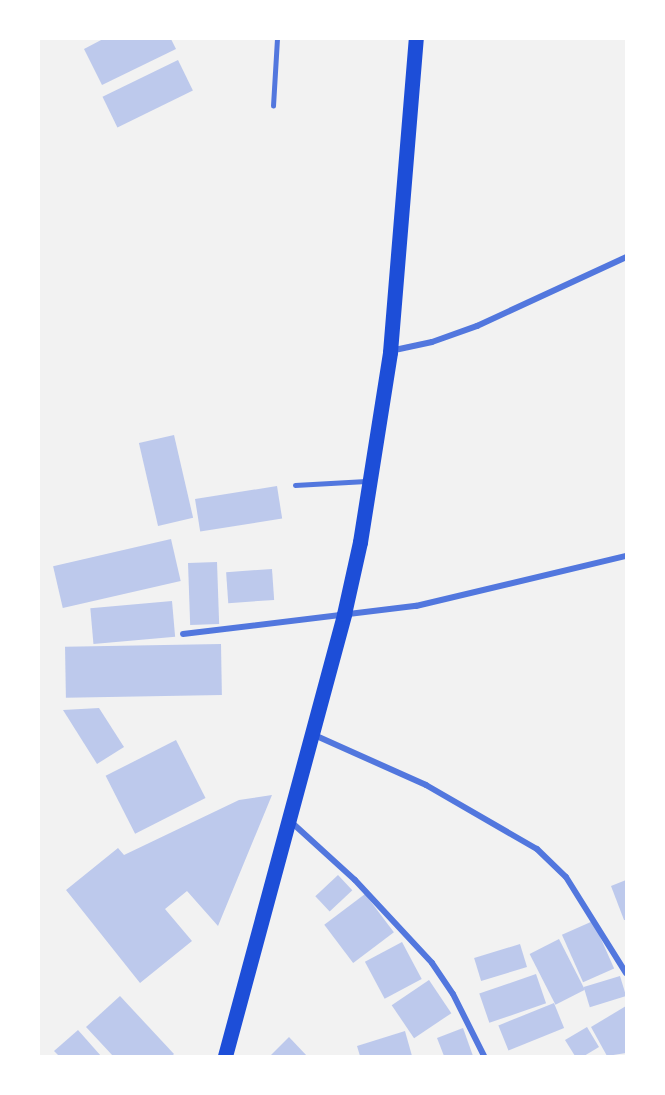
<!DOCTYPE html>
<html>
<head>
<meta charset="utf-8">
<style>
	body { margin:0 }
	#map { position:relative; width:665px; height:1095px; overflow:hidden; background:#f2f2f2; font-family:"DM Sans",sans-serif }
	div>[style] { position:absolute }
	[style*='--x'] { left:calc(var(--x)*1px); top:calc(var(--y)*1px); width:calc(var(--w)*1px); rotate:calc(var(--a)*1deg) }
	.building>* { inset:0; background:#bdc9ec; transform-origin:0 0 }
	.service>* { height:4.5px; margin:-2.25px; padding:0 2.25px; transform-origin:2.25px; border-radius:2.25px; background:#5277de }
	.minor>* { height:6px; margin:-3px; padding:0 3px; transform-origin:3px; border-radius:3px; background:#5277de }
	.primary>* { height:15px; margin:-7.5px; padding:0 7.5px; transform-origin:7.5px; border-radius:7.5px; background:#1d4ed8 }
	span { translate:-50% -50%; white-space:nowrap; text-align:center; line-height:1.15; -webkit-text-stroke:4.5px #fff; paint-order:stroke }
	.frame { position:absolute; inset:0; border:40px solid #fff; pointer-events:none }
</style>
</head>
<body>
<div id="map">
	<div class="building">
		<i style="clip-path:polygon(103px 39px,171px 39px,176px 49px,102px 85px,84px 49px)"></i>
		<i style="left:178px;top:60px;width:34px;height:84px;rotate:64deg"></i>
		<i style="left:174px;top:435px;width:85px;height:36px;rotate:77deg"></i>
		<i style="left:277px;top:486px;width:33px;height:83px;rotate:81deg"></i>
		<i style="left:171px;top:539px;width:43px;height:121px;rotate:77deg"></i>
		<i style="left:217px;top:562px;width:62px;height:29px;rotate:88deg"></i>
		<i style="left:272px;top:569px;width:31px;height:46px;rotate:86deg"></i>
		<i style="left:172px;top:601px;width:36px;height:82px;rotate:85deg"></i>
		<i style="left:221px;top:644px;width:51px;height:156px;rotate:89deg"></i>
		<i style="clip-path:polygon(99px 708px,124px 747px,97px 764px,63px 710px)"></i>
		<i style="left:176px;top:740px;width:65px;height:79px;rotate:63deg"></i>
		<i style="clip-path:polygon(272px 795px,218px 926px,187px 891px,165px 909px,192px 941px,140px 983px,66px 890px,118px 848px,124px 855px,239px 800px)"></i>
		<i style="left:338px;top:875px;width:21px;height:31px;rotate:47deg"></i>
		<i style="clip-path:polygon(626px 880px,626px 920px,624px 920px,611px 886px)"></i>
		<i style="left:365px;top:894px;width:48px;height:51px;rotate:53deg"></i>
		<i style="left:593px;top:921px;width:52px;height:34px;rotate:66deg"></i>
		<i style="left:559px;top:939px;width:57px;height:33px;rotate:63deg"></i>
		<i style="left:402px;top:942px;width:42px;height:42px;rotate:62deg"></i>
		<i style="left:520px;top:944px;width:24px;height:48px;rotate:73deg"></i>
		<i style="left:536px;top:974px;width:31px;height:60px;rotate:71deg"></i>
		<i style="left:620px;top:976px;width:21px;height:38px;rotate:73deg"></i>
		<i style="left:429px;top:980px;width:40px;height:45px;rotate:56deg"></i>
		<i style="clip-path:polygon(120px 996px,174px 1054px,172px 1056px,113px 1056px,86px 1027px)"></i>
		<i style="left:554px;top:1003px;width:27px;height:60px;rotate:68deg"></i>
		<i style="clip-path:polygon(626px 1006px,626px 1053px,607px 1056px,591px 1027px)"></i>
		<i style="clip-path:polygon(587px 1027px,599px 1047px,584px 1056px,575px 1056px,565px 1040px)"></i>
		<i style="clip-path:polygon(463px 1028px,473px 1056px,444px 1056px,437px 1038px)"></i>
		<i style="clip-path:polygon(78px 1030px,101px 1056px,59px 1056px,54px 1051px)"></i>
		<i style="clip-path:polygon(405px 1031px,412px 1056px,360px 1056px,357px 1046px)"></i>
		<i style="clip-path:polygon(289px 1037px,307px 1056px,270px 1056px)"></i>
	</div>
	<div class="service">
		<i style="--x:273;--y:106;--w:67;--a:-86.6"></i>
		<i style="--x:295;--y:485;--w:71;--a:-3.2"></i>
	</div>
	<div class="minor">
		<i style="--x:390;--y:351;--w:43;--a:-12.1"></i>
		<i style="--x:432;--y:342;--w:48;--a:-19.6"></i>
		<i style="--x:477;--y:326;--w:164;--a:-24.8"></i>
		<i style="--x:183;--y:634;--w:235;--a:-6.9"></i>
		<i style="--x:416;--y:606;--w:216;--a:-13.4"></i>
		<i style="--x:312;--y:734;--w:125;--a:24.1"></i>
		<i style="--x:426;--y:785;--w:128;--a:30"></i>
		<i style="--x:537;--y:849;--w:40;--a:44"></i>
		<i style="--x:566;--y:877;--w:113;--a:58"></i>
		<i style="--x:289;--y:820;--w:89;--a:42.3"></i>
		<i style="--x:355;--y:880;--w:113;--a:47.1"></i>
		<i style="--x:432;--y:963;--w:37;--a:56"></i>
		<i style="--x:453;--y:994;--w:69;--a:63.4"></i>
	</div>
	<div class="primary">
		<i style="--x:225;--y:1056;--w:458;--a:-74.9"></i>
		<i style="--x:344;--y:614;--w:74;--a:-77.5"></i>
		<i style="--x:360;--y:542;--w:192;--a:-81"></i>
		<i style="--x:390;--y:352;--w:314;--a:-85.3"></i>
	</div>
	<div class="frame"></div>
</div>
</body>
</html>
